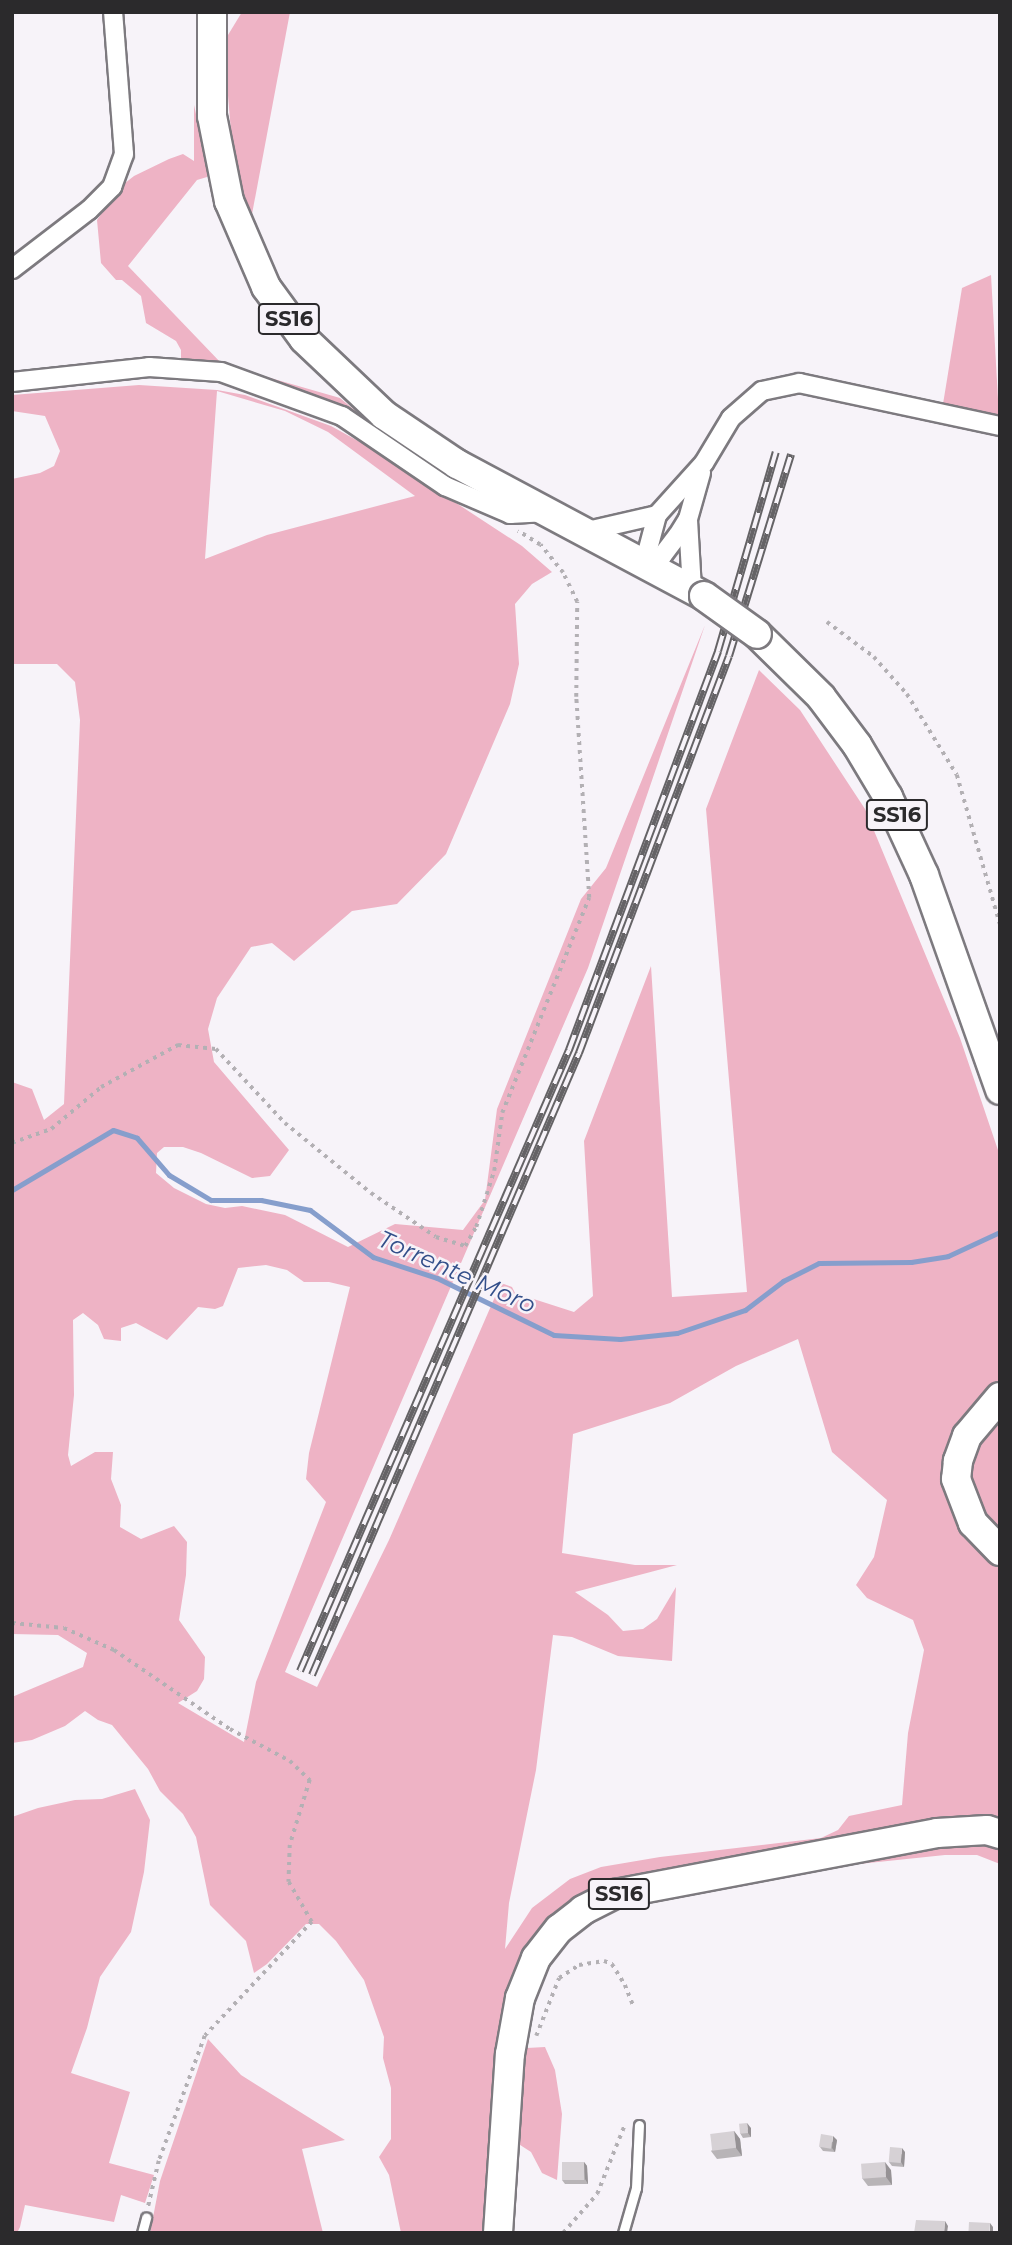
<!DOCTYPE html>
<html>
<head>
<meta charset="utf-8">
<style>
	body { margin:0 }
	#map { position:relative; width:1012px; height:2245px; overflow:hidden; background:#f7f3f9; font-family:Montserrat,sans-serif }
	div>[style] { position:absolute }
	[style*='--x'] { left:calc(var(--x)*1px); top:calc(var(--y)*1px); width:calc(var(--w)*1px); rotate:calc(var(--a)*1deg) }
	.green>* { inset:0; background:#eeb3c5 }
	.stream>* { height:5px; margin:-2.5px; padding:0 2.5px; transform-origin:2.5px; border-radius:2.5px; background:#869ecc }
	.path>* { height:3.5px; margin-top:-1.75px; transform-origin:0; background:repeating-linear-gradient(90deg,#b3b0b4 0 3.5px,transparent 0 8.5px) }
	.roads { filter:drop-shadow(2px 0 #7d7a7f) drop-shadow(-2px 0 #7d7a7f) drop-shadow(0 2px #7d7a7f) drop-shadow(0 -2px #7d7a7f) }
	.service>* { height:9px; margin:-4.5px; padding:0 4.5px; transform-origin:4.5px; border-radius:4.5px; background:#fff }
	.minor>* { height:18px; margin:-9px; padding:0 9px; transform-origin:9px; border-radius:9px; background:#fff }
	.primary>* { height:28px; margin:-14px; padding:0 14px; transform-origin:14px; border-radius:14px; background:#fff }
	.rail>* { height:8px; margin-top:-4px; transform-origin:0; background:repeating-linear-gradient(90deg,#f7f3f9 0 16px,#656366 0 32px); box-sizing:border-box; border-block:2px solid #656366 }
	.bridges { filter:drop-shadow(2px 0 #7d7a7f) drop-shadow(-2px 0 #7d7a7f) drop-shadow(0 2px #7d7a7f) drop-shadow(0 -2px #7d7a7f) }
	.primary-bridge>* { height:28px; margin:-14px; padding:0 14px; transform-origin:14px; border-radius:14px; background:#fff }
	.wall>* { inset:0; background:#b8b4b7 }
	.shaded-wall>* { inset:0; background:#969295 }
	.building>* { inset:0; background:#d6d1d5; transform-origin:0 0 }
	span { translate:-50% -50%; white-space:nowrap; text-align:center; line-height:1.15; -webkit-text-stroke:5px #f7f3f9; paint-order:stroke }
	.shield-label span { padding:2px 5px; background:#f7f3f9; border:2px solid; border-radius:5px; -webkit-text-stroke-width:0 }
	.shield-label { font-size:21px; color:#2b2a2c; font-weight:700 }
	.water-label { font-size:24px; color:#334f8a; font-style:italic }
	.frame { position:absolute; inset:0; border:14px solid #2b2a2c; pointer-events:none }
</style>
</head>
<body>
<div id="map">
	<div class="green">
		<i style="clip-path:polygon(242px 12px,290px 12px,249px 230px,233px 155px,226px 72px,228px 35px)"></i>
		<i style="clip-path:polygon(194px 105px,207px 164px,207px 177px,197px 180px,128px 266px,222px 364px,340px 398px,376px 428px,409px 449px,181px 365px,181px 350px,176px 341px,146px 323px,141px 296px,122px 280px,116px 280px,101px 263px,97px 220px,120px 187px,134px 176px,169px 159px,183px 154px,194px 161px)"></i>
		<i style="clip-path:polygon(991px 275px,999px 417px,943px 404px,962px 288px)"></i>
		<i style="clip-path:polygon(evenodd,139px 385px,217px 390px,245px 395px,331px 426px,378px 452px,522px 546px,552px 572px,532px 584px,515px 604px,519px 664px,510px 704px,446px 854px,397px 904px,352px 911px,294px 961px,272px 943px,251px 947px,217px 998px,208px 1029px,214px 1062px,289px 1150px,270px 1176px,252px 1178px,201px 1153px,183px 1147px,164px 1147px,157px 1153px,156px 1173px,174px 1188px,206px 1204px,225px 1208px,242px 1206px,285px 1215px,348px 1247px,395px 1224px,463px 1230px,485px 1200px,497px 1109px,581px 899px,606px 868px,705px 625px,588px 968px,285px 1672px,317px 1687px,389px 1540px,501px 1283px,512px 1287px,515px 1293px,574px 1312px,593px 1296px,584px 1141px,651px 966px,672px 1297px,747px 1292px,706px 809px,759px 670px,800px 710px,865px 809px,960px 1038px,1000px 1156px,1000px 1864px,977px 1855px,945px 1855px,811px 1869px,617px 1908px,590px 1923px,561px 1948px,539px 1975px,526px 2028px,527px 2048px,545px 2047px,555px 2070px,562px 2114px,557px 2180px,542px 2173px,531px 2152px,517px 2143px,490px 2151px,483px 2233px,401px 2233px,389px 2175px,379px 2157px,391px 2139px,391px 2088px,383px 2058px,384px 2037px,364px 1980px,336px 1941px,319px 1924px,306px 1924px,267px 1964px,254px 1973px,246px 1941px,210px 1905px,196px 1837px,183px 1814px,160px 1791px,148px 1769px,112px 1725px,98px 1720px,85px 1711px,65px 1726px,32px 1740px,12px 1743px,12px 1697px,83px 1667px,87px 1653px,58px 1635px,12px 1634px,12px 1082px,32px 1089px,44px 1120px,64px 1104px,80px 720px,75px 682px,57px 664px,12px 664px,12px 479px,40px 473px,54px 466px,60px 451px,45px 416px,12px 411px,12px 395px,139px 385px,217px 391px,285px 411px,328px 432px,415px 496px,267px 535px,205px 559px,217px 391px,139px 385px,266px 1265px,287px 1270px,304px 1282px,329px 1282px,350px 1287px,309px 1453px,306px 1479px,326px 1502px,256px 1682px,244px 1742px,178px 1703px,197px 1691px,204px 1679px,205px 1657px,179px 1620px,186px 1575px,187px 1542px,174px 1526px,141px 1539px,120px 1527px,121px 1505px,111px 1479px,113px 1452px,95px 1452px,71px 1466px,68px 1455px,74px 1395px,73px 1320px,83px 1313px,98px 1325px,104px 1339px,121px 1341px,121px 1328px,136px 1323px,167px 1340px,198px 1307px,215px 1309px,223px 1306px,238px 1268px,266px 1265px,139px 385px,798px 1339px,832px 1452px,887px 1500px,874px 1557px,856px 1585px,867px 1598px,913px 1620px,924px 1650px,908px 1733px,902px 1805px,849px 1816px,838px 1830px,821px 1838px,660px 1857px,601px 1867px,570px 1879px,532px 1908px,505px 1949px,509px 1903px,536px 1770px,553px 1635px,572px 1637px,618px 1656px,672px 1661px,676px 1587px,657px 1619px,643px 1629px,623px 1631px,608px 1615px,575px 1592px,677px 1565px,635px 1565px,562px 1553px,573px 1434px,670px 1403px,736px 1366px,798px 1339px)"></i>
		<i style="clip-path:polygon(135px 1789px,150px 1820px,144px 1872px,131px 1932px,100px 1977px,87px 2028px,71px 2073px,130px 2092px,109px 2163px,154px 2175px,145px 2203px,121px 2195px,114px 2222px,25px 2205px,20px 2227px,17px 2233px,12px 2233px,12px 1817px,38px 1808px,75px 1800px,102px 1799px)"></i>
		<i style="clip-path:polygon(208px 2039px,241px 2075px,345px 2140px,302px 2149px,323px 2233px,150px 2233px,160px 2181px)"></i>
	</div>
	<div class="stream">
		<i style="--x:12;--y:1190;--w:117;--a:-30.7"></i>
		<i style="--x:113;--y:1130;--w:25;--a:18"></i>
		<i style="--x:137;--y:1138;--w:49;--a:49.1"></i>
		<i style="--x:169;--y:1175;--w:49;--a:30.8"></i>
		<i style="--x:211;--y:1200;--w:50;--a:0"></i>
		<i style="--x:261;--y:1200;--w:50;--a:11.5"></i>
		<i style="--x:310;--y:1210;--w:79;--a:36.7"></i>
		<i style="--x:373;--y:1257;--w:67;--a:18.2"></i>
		<i style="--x:437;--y:1278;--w:130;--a:26"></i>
		<i style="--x:554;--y:1335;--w:66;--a:3.5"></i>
		<i style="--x:620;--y:1339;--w:57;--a:-6"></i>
		<i style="--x:677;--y:1333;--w:72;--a:-18.7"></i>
		<i style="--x:745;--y:1310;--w:48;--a:-37.3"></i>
		<i style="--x:783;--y:1281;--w:40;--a:-26.6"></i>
		<i style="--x:819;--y:1263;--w:92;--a:-0.6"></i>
		<i style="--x:911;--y:1262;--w:37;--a:-9"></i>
		<i style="--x:948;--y:1256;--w:57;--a:-24.8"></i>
	</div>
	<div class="path">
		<i style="--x:827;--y:622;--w:59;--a:36.7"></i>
		<i style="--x:874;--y:657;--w:50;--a:48.3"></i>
		<i style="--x:907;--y:694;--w:95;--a:58.3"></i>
		<i style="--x:957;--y:775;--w:155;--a:73.9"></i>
		<i style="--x:12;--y:1143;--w:41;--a:-19.7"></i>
		<i style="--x:51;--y:1129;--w:65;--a:-40"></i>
		<i style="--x:101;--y:1087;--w:88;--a:-28.6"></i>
		<i style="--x:178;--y:1045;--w:38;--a:6"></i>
		<i style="--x:216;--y:1049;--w:101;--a:47"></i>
		<i style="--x:285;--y:1123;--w:111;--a:39.1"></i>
		<i style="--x:371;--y:1193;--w:78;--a:34.1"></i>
		<i style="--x:436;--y:1237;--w:30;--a:17"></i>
		<i style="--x:465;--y:1246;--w:22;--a:-60"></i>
		<i style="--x:476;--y:1227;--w:59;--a:-72.2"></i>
		<i style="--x:494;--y:1171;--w:59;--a:-82.1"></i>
		<i style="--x:502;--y:1113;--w:232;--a:-68"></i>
		<i style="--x:589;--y:898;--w:201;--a:-93.7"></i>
		<i style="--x:576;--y:697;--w:95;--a:-89.4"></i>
		<i style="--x:577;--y:602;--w:32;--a:-116"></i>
		<i style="--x:563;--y:573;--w:36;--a:-129"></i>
		<i style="--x:540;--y:545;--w:26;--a:-148"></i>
		<i style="--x:12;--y:1623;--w:52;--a:5.5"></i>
		<i style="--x:64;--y:1628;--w:55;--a:23.7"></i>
		<i style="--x:114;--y:1650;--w:140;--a:34.3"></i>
		<i style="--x:230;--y:1729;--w:68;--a:28.1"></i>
		<i style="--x:290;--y:1761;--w:28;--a:44"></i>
		<i style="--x:310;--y:1780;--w:68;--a:107.1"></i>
		<i style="--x:290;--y:1845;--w:37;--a:92"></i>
		<i style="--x:289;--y:1882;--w:46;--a:60.1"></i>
		<i style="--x:312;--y:1922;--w:156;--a:133.2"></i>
		<i style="--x:205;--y:2036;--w:133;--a:110.2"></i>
		<i style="--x:159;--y:2161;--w:48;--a:103.2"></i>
		<i style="--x:536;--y:2036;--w:62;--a:-68.4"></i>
		<i style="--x:559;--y:1978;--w:24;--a:-33"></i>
		<i style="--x:579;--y:1965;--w:25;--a:-9"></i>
		<i style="--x:604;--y:1961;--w:9;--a:21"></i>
		<i style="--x:612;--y:1964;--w:25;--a:58"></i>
		<i style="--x:625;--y:1985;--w:22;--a:68"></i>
		<i style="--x:563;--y:2233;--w:52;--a:-48.9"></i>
		<i style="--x:597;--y:2194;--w:75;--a:-68.2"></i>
	</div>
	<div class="roads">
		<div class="service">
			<i style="--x:142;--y:2233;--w:16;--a:-75"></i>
			<i style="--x:623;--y:2233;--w:47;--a:-73.9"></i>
			<i style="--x:636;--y:2188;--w:63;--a:-87.3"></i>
		</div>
		<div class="minor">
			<i style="--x:12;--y:269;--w:97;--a:-37.5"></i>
			<i style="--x:89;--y:210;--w:33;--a:-45"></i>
			<i style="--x:112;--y:187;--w:35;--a:-70"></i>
			<i style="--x:124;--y:154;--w:142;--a:-94.4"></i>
			<i style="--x:12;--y:382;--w:138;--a:-6.2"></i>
			<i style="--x:149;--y:367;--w:72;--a:4"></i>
			<i style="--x:221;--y:372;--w:129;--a:20"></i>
			<i style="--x:342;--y:416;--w:125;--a:34.2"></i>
			<i style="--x:445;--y:486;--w:71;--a:23.3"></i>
			<i style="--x:510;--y:514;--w:33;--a:-3"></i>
			<i style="--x:688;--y:520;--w:70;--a:86.7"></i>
			<i style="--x:583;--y:532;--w:76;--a:-12.9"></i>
			<i style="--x:644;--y:564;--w:51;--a:-75.1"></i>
			<i style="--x:657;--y:515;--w:70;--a:-47.9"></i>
			<i style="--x:704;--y:463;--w:52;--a:-59"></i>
			<i style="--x:731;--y:418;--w:41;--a:-41.1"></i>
			<i style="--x:762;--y:391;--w:38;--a:-12"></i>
			<i style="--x:799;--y:383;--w:206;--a:12.1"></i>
			<i style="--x:644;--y:564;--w:20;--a:-24"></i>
			<i style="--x:662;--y:556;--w:26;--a:-53"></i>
			<i style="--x:678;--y:535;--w:19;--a:-58"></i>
			<i style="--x:688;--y:519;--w:48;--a:-74.2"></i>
		</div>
		<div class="primary">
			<i style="--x:212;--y:12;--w:104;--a:90"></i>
			<i style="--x:212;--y:116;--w:87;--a:78.7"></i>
			<i style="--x:229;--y:201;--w:94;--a:66.7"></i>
			<i style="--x:266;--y:287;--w:64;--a:53.8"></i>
			<i style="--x:304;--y:339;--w:110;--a:43.5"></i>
			<i style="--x:384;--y:415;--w:88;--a:33.9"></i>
			<i style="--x:457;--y:464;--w:280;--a:28.1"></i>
			<i style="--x:757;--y:634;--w:90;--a:44.5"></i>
			<i style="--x:821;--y:697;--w:60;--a:53.1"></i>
			<i style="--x:857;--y:745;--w:61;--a:59.2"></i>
			<i style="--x:888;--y:797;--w:86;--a:65.2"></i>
			<i style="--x:924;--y:875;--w:228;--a:70.5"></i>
			<i style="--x:1000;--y:1397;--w:51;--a:130.2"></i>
			<i style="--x:967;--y:1436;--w:27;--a:110"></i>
			<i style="--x:958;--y:1461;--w:18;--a:96"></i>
			<i style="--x:956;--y:1479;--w:47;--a:68.9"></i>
			<i style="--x:973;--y:1523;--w:39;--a:46"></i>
			<i style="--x:498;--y:2233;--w:179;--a:-86.2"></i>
			<i style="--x:510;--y:2054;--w:57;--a:-79.9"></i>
			<i style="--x:520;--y:1998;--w:43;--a:-68.2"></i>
			<i style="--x:536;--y:1958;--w:37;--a:-52"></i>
			<i style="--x:559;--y:1929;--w:31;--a:-38"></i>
			<i style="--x:583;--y:1910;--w:36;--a:-27"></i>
			<i style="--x:615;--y:1894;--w:328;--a:-10.7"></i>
			<i style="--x:937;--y:1833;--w:50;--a:-3.4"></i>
			<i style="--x:987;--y:1830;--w:14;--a:17"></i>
		</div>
	</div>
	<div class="rail">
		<i style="--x:300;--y:1671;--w:677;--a:-66.58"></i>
		<i style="--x:569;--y:1050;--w:426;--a:-69.5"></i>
		<i style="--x:718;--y:651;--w:207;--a:-73.8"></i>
		<i style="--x:312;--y:1675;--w:677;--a:-66.77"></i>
		<i style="--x:579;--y:1053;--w:424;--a:-69.3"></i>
		<i style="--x:729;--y:656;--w:211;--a:-72.9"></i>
	</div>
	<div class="bridges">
		<div class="primary-bridge">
			<i style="--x:704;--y:596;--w:65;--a:35.6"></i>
		</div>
	</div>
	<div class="wall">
		<i style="clip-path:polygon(751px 2128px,751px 2137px,743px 2138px,740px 2133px)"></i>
		<i style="clip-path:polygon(734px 2131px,740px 2139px,742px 2156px,717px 2159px,711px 2151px)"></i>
		<i style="clip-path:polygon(837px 2140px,835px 2152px,823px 2151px,820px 2147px)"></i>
		<i style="clip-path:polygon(905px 2152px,904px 2167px,892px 2166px,889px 2162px)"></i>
		<i style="clip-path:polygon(584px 2162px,587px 2166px,588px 2184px,565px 2184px,562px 2180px)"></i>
		<i style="clip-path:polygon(891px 2170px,892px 2185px,868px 2186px,862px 2178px)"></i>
	</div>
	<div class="shaded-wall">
		<i style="clip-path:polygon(747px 2123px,751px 2128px,751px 2137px,748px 2133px)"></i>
		<i style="clip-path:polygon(734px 2131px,740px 2139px,742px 2156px,736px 2148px)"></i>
		<i style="clip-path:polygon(833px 2136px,837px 2140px,835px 2152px,832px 2148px)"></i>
		<i style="clip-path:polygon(902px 2148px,905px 2152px,904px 2167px,901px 2162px)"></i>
		<i style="clip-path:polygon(584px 2162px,587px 2166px,588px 2184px,585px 2179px)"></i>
		<i style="clip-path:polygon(885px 2162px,891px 2170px,892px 2185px,886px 2177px)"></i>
		<i style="clip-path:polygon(945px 2221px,948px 2226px,947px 2233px,944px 2233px)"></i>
		<i style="clip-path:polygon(990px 2223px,993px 2227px,993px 2233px,990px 2233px)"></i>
	</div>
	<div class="building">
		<i style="left:747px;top:2123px;width:10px;height:8px;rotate:84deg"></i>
		<i style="left:734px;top:2131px;width:17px;height:24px;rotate:83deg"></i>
		<i style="left:821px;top:2134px;width:12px;height:13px;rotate:9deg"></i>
		<i style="left:890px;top:2147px;width:12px;height:15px;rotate:5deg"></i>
		<i style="left:562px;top:2162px;width:22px;height:18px"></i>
		<i style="left:885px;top:2162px;width:15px;height:24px;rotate:86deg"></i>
		<i style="clip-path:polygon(916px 2220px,945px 2221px,944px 2233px,914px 2233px)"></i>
		<i style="left:969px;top:2222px;width:21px;height:11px;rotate:3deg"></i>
	</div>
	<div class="shield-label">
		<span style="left:289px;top:319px">SS16</span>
		<span style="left:897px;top:815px">SS16</span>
		<span style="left:619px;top:1894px">SS16</span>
	</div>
	<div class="water-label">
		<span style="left:457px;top:1272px;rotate:24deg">Torrente Moro</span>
	</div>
	<div class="frame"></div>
</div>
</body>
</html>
